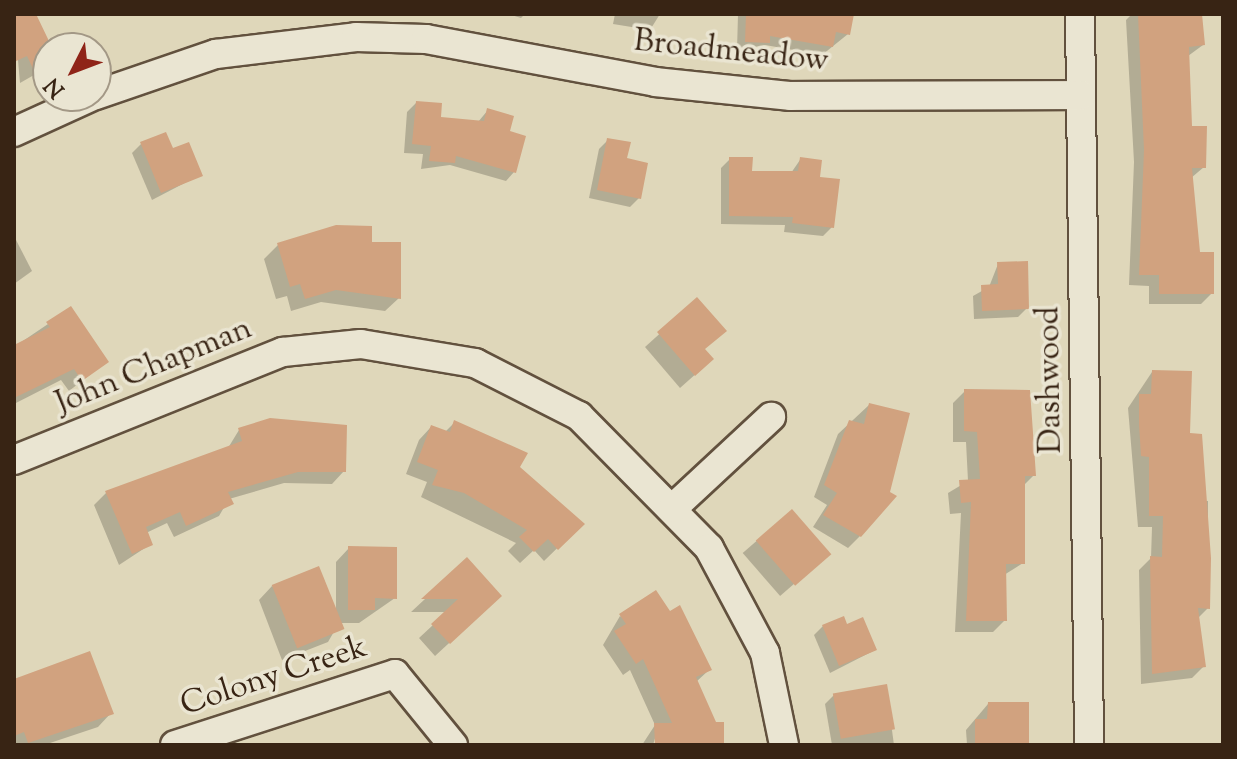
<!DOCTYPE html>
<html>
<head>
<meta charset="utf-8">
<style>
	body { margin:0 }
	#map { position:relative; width:1237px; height:759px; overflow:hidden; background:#dfd7ba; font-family:"Sorts Mill Goudy",serif }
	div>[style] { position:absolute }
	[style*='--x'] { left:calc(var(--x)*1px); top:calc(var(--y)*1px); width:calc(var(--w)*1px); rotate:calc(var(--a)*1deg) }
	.shadow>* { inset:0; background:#0003; transform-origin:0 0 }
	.building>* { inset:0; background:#d1a27f; transform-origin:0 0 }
	.roads { filter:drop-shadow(2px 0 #62513e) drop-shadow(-2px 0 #62513e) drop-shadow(0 2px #62513e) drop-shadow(0 -2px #62513e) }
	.minor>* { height:28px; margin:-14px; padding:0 14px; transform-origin:14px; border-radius:14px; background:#eae5d2 }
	span { translate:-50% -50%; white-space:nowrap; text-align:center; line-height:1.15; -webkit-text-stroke:7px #eae5d2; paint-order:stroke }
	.street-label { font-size:32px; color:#382414 }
	.frame { position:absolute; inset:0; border:16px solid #382414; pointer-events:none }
	.north { position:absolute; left:32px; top:32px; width:80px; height:80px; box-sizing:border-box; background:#eae5d2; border:2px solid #a39886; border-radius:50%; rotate:228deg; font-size:22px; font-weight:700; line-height:32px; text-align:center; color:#382414 }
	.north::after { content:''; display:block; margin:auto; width:28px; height:36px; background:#8f2418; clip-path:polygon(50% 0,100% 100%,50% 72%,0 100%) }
</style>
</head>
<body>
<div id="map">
	<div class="shadow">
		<i style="clip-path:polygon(14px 14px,34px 14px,50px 48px,48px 67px,20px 83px)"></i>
		<i style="clip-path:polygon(508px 14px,525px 14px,521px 18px)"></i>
		<i style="clip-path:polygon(615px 14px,660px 14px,650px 30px,613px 24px)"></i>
		<i style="clip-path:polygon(738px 14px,852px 14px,848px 34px,822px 55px,765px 45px,737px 50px)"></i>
		<i style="clip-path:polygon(1132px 14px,1200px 14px,1203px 45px,1188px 56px,1190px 128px,1204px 167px,1191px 178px,1198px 254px,1212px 293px,1201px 304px,1149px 304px,1149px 286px,1129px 285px,1134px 162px,1126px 20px)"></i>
		<i style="clip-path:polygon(416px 103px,438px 119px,478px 122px,488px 110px,508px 133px,514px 172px,506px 181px,450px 165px,421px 169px,423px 154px,404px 153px,407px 112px)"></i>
		<i style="clip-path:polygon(608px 140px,625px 160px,639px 198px,630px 207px,589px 198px,599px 149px)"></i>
		<i style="clip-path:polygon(141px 144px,172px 151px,200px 175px,152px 200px,132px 153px)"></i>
		<i style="clip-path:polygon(730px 159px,750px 173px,791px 173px,800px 160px,818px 178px,832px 227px,823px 236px,784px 232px,785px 225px,721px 224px,721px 168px)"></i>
		<i style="clip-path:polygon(14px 236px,32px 271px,14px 284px)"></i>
		<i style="clip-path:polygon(370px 244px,399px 298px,385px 311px,321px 302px,291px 311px,287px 296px,276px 299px,264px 259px,278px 245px)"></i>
		<i style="clip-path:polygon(998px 264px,1027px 308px,1018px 317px,974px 319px,973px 296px,989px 287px)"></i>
		<i style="clip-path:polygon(697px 300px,698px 372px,680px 388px,645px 347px)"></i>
		<i style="clip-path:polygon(48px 324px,106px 362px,69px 391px,61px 380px,14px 404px,14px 347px)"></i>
		<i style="clip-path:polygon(1152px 372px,1188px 435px,1199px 501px,1208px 501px,1208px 608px,1198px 618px,1204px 666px,1192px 678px,1141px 684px,1139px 570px,1151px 558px,1152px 527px,1138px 527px,1128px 408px)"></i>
		<i style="clip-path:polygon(965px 391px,1034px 475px,1023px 486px,1023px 563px,1004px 575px,1005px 620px,993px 632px,955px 632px,961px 513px,950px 514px,948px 493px,968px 481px,966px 442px,953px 442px,953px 403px)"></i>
		<i style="clip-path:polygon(869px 405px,860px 536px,848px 548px,813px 527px,827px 505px,814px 497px,838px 434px)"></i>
		<i style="clip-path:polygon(455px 422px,582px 524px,544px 561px,534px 550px,520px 563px,508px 551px,516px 543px,421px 497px,427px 482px,406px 474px,419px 440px,431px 427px,445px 432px)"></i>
		<i style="clip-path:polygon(239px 430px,344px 471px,332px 484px,284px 483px,229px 499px,219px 516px,174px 537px,167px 523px,146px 533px,151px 544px,119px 565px,94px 505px,106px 493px,228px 448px)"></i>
		<i style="left:791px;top:511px;width:57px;height:64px;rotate:49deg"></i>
		<i style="clip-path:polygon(349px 548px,395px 598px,359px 623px,339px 623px,328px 642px,282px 660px,259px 600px,272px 586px,336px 613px,336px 562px)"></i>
		<i style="clip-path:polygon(467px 560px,486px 609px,435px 656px,419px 638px,447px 612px,411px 612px)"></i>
		<i style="clip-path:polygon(620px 616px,709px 670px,696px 682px,723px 745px,657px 745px,656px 735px,653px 745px,642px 745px,655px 725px,630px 670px,623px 675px,603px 645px)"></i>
		<i style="clip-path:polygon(823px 626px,846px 626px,875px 650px,830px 673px,814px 635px)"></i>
		<i style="clip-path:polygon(14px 673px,17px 680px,111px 713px,98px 727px,44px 745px,14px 745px)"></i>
		<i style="clip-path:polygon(886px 686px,894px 745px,832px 745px,825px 704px,834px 695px)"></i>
		<i style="clip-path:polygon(988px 704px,1027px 745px,967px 745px,966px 730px)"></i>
	</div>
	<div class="building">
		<i style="clip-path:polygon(14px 14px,36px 14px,48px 39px,48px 64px,34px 71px,27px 56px,14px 62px)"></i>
		<i style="clip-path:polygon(746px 14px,854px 14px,850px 35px,836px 32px,833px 47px,770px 36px,770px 43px,745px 42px)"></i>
		<i style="clip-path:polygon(1138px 14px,1202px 14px,1205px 45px,1189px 47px,1192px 126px,1207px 126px,1206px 168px,1192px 168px,1200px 252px,1214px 252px,1214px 294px,1159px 294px,1159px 275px,1139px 275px,1144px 150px)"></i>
		<i style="clip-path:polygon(416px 101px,442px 103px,441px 117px,484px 121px,487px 108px,514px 116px,510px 131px,526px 136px,516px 173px,456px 156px,455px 163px,429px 161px,431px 146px,412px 144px)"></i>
		<i style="clip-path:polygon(166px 132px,173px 148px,189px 142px,203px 176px,161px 193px,140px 142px)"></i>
		<i style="clip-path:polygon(607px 138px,631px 142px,627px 158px,648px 163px,641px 199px,597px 190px)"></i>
		<i style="clip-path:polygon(729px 157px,753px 157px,752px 171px,798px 171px,800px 157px,822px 160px,820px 177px,840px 179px,834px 228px,792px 223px,793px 217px,729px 216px)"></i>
		<i style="clip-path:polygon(336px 225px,372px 226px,372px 242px,401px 242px,401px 299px,336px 290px,305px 299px,300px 284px,290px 287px,277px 243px)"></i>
		<i style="clip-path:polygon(1028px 261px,1029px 309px,982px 311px,981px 285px,998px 284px,997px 262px)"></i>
		<i style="clip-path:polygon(697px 297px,727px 331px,705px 349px,714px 359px,695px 376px,657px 332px)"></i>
		<i style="clip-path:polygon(71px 306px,109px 362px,82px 381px,74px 369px,14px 398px,14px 345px,50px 327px,46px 322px)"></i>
		<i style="clip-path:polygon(1152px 370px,1192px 371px,1190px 433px,1202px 434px,1211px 558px,1210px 609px,1198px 608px,1206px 667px,1152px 674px,1150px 556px,1162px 557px,1163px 516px,1149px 516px,1149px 457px,1141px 456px,1139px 424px,1139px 394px,1151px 394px)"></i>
		<i style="clip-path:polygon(964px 389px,1030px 390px,1036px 476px,1025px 476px,1025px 564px,1006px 564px,1007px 621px,966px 621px,971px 502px,961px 503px,959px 480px,980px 479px,977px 432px,964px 431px)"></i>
		<i style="clip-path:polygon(869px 403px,910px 413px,890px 492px,897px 496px,861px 537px,823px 515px,837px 493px,824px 485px,849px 420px,864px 424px)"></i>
		<i style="clip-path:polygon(270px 418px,347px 425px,346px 472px,298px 472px,228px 492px,234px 504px,186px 526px,180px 512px,146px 527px,153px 545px,132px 554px,105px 491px,242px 441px,238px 428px)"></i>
		<i style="clip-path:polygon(454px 420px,528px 453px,520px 467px,585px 524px,558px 550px,548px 539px,534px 552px,519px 537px,527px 530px,464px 493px,432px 485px,438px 470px,417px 462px,431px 425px,450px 432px)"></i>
		<i style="left:792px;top:509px;width:60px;height:48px;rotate:49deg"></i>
		<i style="clip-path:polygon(348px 546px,397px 547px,397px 599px,375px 598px,375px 610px,348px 610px)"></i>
		<i style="clip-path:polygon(467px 557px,502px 596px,450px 644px,431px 624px,458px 599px,421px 599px)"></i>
		<i style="left:319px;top:566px;width:68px;height:51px;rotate:68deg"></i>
		<i style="clip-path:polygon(656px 590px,670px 611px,680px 605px,712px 670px,696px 677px,716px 722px,724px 722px,724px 745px,655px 745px,654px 723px,672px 723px,643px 659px,636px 664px,614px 631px,626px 624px,619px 614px)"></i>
		<i style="clip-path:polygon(844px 616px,847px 624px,863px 617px,877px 650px,839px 666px,822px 625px)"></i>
		<i style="clip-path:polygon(90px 651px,114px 714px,28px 743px,24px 732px,14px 736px,14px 679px)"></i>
		<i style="left:887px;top:684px;width:46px;height:55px;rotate:80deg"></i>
		<i style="clip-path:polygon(988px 702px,1029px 702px,1029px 745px,975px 745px,975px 719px,987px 719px)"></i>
	</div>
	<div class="roads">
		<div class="minor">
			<i style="--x:1080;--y:14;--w:731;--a:89.29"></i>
			<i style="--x:96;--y:95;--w:127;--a:-18.9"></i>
			<i style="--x:216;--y:54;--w:141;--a:-6.9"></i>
			<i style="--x:356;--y:37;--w:70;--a:1.6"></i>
			<i style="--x:426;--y:39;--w:233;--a:10.6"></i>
			<i style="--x:655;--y:82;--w:137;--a:5.9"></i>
			<i style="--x:791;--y:96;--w:290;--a:-0.2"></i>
			<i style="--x:14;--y:132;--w:87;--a:-24.5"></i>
			<i style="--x:14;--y:460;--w:290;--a:-21.9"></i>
			<i style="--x:283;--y:352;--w:78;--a:-5.9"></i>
			<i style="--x:361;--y:344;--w:116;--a:9.5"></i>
			<i style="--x:475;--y:363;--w:117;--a:27"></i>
			<i style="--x:579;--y:416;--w:185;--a:45.4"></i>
			<i style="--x:709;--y:548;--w:119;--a:61.9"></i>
			<i style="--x:765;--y:653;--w:94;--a:78.3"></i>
			<i style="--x:673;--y:508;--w:134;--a:-42.9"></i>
			<i style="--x:175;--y:745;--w:231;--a:-17.9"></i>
			<i style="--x:395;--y:674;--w:92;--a:50.8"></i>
		</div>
	</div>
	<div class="street-label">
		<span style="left:731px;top:52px;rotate:6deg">Broadmeadow</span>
		<span style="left:154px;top:367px;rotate:-22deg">John Chapman</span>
		<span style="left:1051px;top:380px;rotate:-91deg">Dashwood</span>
		<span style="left:274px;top:677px;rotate:-18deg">Colony Creek</span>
	</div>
	<div class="frame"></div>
	<div class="north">N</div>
</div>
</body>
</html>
